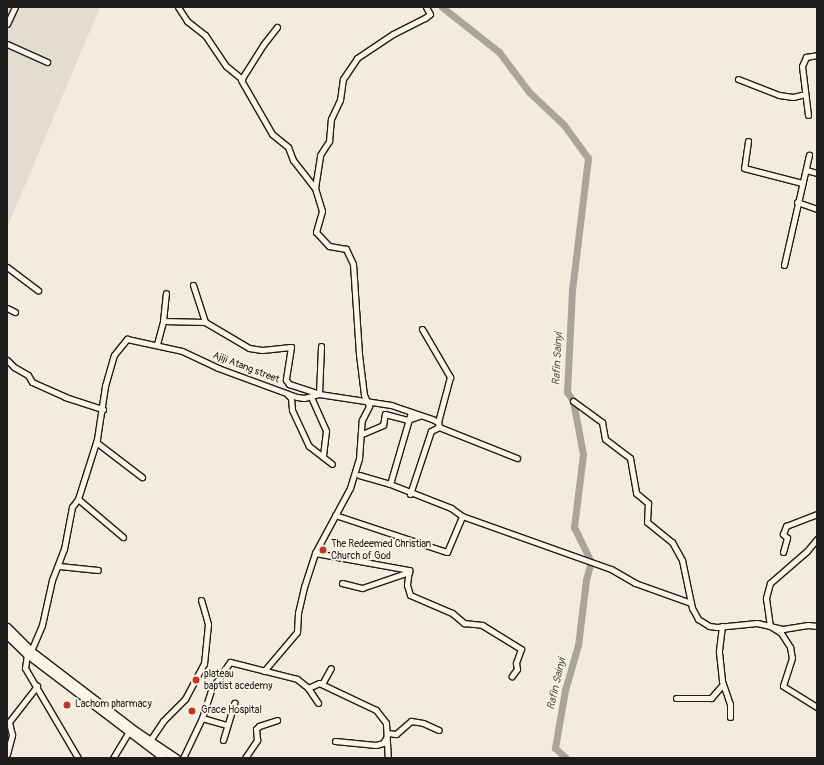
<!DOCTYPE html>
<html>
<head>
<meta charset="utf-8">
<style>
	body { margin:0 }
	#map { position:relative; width:824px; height:765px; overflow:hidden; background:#f3ecdd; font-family:Pangolin,sans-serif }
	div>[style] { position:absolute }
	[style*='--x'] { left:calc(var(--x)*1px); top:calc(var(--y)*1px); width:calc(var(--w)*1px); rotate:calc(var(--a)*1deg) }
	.built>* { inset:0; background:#e3ddcf }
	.river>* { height:7px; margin:-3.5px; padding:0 3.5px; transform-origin:3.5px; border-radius:3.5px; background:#aaa59b }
	.roads { filter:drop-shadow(1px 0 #1c1c1c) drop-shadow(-1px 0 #1c1c1c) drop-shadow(0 1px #1c1c1c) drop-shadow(0 -1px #1c1c1c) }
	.street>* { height:5px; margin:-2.5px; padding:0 2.5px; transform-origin:2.5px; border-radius:2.5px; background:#fcf5e5 }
	.secondary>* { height:7px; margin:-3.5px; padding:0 3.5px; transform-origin:3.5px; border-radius:3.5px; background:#fcf5e5 }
	.dots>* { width:11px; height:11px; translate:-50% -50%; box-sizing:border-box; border:2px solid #fcf5e5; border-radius:50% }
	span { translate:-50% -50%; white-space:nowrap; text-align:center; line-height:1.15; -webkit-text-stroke:3.5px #fcf5e5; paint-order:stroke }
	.street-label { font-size:10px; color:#1c1c1c }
	.poi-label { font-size:10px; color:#1c1c1c }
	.left { translate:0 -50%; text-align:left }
	.water-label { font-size:11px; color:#55534f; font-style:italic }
	.frame { position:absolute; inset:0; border:8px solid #1c1c1c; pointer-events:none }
</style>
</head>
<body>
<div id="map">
	<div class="built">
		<i style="clip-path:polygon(7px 7px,100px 7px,7px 228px)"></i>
	</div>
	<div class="river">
		<i style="--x:442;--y:7;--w:73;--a:38.3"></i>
		<i style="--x:499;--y:52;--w:50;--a:53.1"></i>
		<i style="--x:529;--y:92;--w:48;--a:43.3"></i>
		<i style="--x:564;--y:125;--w:41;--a:54"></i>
		<i style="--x:588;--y:158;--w:133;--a:96.9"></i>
		<i style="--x:572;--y:290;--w:102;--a:92.8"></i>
		<i style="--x:567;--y:392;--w:11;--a:56"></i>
		<i style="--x:573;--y:401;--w:54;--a:79.3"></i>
		<i style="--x:583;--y:454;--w:74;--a:97"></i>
		<i style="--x:574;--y:527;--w:39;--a:64"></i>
		<i style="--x:591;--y:562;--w:19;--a:106"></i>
		<i style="--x:586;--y:580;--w:65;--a:97"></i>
		<i style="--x:578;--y:645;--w:47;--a:106.1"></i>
		<i style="--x:565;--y:690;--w:59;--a:99.8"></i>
		<i style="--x:555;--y:748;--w:15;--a:42"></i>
	</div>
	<div class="roads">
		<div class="street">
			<i style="--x:178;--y:7;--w:17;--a:57"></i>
			<i style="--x:187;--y:21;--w:23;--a:38"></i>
			<i style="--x:205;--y:35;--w:37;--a:56"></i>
			<i style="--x:226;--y:66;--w:21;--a:39"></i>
			<i style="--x:7;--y:24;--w:19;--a:-65"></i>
			<i style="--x:277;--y:27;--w:23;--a:128"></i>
			<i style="--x:263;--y:45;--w:41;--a:122.2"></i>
			<i style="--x:241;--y:80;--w:62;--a:60.1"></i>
			<i style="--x:272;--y:134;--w:21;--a:39"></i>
			<i style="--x:288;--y:147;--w:14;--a:69"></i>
			<i style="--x:293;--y:160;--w:36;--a:52"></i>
			<i style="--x:7;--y:44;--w:44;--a:24.2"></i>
			<i style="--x:738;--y:79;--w:44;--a:21.3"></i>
			<i style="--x:779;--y:95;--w:14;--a:8"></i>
			<i style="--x:793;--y:97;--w:12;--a:-14"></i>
			<i style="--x:808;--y:115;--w:49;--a:-97"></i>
			<i style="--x:802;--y:66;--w:10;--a:-66"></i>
			<i style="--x:806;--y:57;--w:11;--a:-10"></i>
			<i style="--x:748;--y:141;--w:27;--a:98"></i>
			<i style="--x:744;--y:168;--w:60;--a:14.5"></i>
			<i style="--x:806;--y:170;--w:11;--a:15"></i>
			<i style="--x:797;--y:202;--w:21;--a:19"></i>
			<i style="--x:784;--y:265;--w:113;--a:-77.2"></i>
			<i style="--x:7;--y:267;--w:39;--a:37"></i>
			<i style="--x:193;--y:285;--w:39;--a:72"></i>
			<i style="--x:205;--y:322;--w:51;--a:30.6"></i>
			<i style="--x:249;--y:348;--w:13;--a:9"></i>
			<i style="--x:262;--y:350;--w:29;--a:-6"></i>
			<i style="--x:291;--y:347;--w:33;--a:99"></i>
			<i style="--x:286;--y:380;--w:5;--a:53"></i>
			<i style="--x:289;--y:384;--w:32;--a:18"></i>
			<i style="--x:319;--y:394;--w:48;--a:-87.6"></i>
			<i style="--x:7;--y:308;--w:9;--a:27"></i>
			<i style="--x:163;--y:321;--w:28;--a:-84"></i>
			<i style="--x:422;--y:329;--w:56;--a:59.7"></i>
			<i style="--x:450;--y:377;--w:47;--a:104.9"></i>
			<i style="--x:157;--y:344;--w:24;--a:-75"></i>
			<i style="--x:163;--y:321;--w:42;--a:1.4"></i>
			<i style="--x:7;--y:360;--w:10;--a:45"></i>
			<i style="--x:14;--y:367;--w:16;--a:30"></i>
			<i style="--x:28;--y:375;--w:8;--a:60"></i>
			<i style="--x:32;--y:382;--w:36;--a:24"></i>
			<i style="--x:65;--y:397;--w:40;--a:18"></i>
			<i style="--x:287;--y:394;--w:6;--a:45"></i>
			<i style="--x:291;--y:398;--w:12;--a:85"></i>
			<i style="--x:292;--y:410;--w:40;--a:65"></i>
			<i style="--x:309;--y:446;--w:29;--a:38"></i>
			<i style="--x:311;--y:397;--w:37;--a:66"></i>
			<i style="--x:326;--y:431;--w:26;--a:97"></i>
			<i style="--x:573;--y:401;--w:36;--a:36"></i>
			<i style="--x:602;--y:422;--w:17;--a:80"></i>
			<i style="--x:605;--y:439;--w:31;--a:37"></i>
			<i style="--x:630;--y:458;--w:36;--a:80"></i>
			<i style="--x:636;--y:493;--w:16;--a:40"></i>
			<i style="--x:648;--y:503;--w:19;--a:93"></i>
			<i style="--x:647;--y:522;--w:32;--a:39"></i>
			<i style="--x:672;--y:542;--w:21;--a:61"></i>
			<i style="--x:682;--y:560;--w:49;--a:78.2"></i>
			<i style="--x:692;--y:608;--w:13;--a:61"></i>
			<i style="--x:698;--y:619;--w:13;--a:32"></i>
			<i style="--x:709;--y:626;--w:8;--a:7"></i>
			<i style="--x:717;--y:627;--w:40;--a:-5.7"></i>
			<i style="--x:757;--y:623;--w:27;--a:13"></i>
			<i style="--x:783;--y:629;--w:25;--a:-9"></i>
			<i style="--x:808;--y:625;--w:9;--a:6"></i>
			<i style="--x:362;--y:434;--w:23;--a:-23"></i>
			<i style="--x:383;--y:425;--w:11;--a:-80"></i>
			<i style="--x:385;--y:414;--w:23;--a:15"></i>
			<i style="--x:407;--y:420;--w:13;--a:-18"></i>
			<i style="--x:96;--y:442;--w:58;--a:37.3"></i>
			<i style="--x:359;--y:475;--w:32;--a:16"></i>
			<i style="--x:390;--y:484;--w:66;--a:21.5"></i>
			<i style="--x:451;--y:508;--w:14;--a:36"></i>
			<i style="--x:462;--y:516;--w:158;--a:19.6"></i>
			<i style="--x:611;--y:569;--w:28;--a:30"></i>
			<i style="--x:635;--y:583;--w:59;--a:19.7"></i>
			<i style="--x:390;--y:484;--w:75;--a:-73.7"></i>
			<i style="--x:410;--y:494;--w:66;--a:-71.6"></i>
			<i style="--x:431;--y:431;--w:9;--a:-27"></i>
			<i style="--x:78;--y:499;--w:59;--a:40.2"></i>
			<i style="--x:335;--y:515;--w:118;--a:18.3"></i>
			<i style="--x:447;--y:552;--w:39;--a:-67"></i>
			<i style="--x:817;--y:539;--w:16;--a:130"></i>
			<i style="--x:807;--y:551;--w:49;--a:139.1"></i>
			<i style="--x:770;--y:583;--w:16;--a:105"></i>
			<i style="--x:766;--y:598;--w:28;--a:82"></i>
			<i style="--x:770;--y:626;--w:13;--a:32"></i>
			<i style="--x:781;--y:633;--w:17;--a:57"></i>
			<i style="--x:790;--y:647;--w:11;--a:80"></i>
			<i style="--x:792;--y:658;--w:29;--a:108"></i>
			<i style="--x:783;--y:686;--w:40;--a:32"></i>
			<i style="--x:783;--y:552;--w:15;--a:-74"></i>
			<i style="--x:787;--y:538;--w:6;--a:-135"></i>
			<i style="--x:783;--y:534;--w:9;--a:-69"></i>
			<i style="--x:786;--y:526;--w:33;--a:-21"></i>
			<i style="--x:315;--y:553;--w:96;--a:10.3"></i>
			<i style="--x:409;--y:570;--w:15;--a:98"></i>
			<i style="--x:407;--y:585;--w:10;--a:73"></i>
			<i style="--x:410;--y:595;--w:46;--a:23.2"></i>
			<i style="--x:452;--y:613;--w:16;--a:40"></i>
			<i style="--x:464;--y:623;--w:18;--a:6"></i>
			<i style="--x:482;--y:625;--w:46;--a:31.6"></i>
			<i style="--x:521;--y:649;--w:15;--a:110"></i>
			<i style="--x:516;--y:663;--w:6;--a:81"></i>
			<i style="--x:517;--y:669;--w:9;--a:126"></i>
			<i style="--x:59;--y:566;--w:39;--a:6"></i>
			<i style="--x:342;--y:583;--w:21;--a:14"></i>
			<i style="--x:362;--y:588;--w:50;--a:-18.8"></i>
			<i style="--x:722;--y:626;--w:26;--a:97"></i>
			<i style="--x:719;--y:652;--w:29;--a:84"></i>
			<i style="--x:722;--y:681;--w:24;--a:71"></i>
			<i style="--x:730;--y:704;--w:13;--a:90"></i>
			<i style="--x:31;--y:651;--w:28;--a:-67"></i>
			<i style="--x:42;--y:625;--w:46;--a:-77.5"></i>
			<i style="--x:52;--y:580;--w:33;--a:-69"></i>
			<i style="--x:64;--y:549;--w:43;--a:-79.2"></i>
			<i style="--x:72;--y:507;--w:10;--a:-53"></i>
			<i style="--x:78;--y:499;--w:63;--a:-72.4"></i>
			<i style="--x:97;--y:439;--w:54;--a:-81.4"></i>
			<i style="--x:105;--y:386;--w:32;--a:-74"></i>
			<i style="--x:114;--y:355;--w:21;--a:-51"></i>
			<i style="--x:127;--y:339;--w:56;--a:12.3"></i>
			<i style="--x:182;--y:351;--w:40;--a:25"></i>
			<i style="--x:218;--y:368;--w:84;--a:20.2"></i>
			<i style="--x:297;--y:397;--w:7;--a:8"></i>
			<i style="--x:304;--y:398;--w:16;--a:-15"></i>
			<i style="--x:319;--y:394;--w:73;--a:8.7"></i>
			<i style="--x:391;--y:405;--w:43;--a:18.9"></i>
			<i style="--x:432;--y:419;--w:7;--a:27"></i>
			<i style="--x:438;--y:422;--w:5;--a:79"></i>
			<i style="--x:439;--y:427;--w:84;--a:21.7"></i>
			<i style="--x:27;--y:654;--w:14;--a:98"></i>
			<i style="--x:25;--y:668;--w:104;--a:59.5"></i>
			<i style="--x:264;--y:671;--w:51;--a:-49.8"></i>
			<i style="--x:297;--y:632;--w:19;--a:-87"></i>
			<i style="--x:298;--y:613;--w:27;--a:-77"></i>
			<i style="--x:304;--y:587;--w:36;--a:-72"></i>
			<i style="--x:315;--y:553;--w:74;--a:-61.7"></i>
			<i style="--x:350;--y:488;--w:30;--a:-73"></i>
			<i style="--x:359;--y:459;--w:39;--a:-86"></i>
			<i style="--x:362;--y:420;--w:16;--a:-63"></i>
			<i style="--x:369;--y:406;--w:12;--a:-114"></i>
			<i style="--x:364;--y:395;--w:41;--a:-97"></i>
			<i style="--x:359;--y:354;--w:90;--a:-93.8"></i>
			<i style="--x:353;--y:264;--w:17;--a:-115"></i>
			<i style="--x:346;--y:249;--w:17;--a:-170"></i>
			<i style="--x:329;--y:246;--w:19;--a:-133"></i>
			<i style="--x:316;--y:232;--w:22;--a:-74"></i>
			<i style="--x:322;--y:211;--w:24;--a:-107"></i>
			<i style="--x:315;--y:188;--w:33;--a:-81"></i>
			<i style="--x:320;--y:155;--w:17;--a:-57"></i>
			<i style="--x:329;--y:141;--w:22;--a:-85"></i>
			<i style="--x:331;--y:119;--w:21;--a:-65"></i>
			<i style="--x:340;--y:100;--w:21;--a:-82"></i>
			<i style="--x:343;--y:79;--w:25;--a:-56"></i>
			<i style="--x:357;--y:58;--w:43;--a:-33.7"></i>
			<i style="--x:393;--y:34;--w:36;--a:-27"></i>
			<i style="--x:425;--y:18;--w:6;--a:-39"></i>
			<i style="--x:430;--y:14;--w:8;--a:-120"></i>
			<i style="--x:322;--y:684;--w:18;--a:-61"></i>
			<i style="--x:308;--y:688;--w:18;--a:56"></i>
			<i style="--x:676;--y:698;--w:35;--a:0"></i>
			<i style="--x:711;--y:698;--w:18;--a:-49"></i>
			<i style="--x:202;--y:718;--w:25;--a:16"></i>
			<i style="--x:387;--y:733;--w:9;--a:6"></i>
			<i style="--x:396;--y:734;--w:20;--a:-41"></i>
			<i style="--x:411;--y:721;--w:12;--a:9"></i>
			<i style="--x:423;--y:723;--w:17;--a:24"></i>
			<i style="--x:151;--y:739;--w:22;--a:-56"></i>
			<i style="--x:163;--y:721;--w:31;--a:-45"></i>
			<i style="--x:185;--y:699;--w:40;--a:-62"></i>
			<i style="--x:204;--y:664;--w:40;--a:-84.3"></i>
			<i style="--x:208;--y:624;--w:25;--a:-106"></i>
			<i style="--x:223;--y:740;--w:39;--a:-73"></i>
			<i style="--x:335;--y:741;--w:41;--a:5.6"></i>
			<i style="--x:376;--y:745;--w:7;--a:-16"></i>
			<i style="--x:383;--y:743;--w:6;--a:-59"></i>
			<i style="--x:7;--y:754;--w:20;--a:-75"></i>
			<i style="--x:12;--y:735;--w:13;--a:-103"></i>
			<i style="--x:9;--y:722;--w:46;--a:-52.1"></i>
			<i style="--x:113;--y:758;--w:29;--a:-59"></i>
			<i style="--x:183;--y:758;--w:44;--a:-64.6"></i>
			<i style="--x:202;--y:718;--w:29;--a:-72"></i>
			<i style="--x:211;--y:690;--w:34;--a:-56"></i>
			<i style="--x:230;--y:662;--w:69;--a:14.2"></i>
			<i style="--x:297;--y:679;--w:14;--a:39"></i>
			<i style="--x:308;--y:688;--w:12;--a:-24"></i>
			<i style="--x:319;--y:683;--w:63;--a:25.3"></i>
			<i style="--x:376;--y:710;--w:16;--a:52"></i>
			<i style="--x:386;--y:723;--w:35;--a:87"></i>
			<i style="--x:245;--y:758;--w:22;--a:-56"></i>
			<i style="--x:257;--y:740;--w:11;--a:-95"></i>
			<i style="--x:256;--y:729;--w:4;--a:-45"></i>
			<i style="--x:259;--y:726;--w:19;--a:-18"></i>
		</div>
		<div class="secondary">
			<i style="--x:7;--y:627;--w:34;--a:45"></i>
			<i style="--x:31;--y:651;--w:133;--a:37.4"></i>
			<i style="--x:137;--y:732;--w:47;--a:33.7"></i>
			<i style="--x:7;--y:635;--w:28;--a:44"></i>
			<i style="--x:27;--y:654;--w:172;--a:37.2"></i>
		</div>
	</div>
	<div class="dots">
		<i style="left:323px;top:550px;background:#c8321e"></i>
		<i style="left:196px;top:680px;background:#c8321e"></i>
		<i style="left:67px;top:705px;background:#c8321e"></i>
		<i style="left:192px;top:711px;background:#c8321e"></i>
	</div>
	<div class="street-label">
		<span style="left:246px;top:368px;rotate:21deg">Ajiji Atang street</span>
	</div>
	<div class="poi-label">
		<span class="left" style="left:331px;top:550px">The Redeemed Christian<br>Church of God</span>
		<span class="left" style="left:204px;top:680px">plateau<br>baptist acedemy</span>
		<span class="left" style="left:75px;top:705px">Lachom pharmacy</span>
		<span class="left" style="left:201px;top:711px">Grace Hospital</span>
	</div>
	<div class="water-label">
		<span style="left:558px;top:359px;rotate:-87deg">Rafin Sainyi</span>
		<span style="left:557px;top:684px;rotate:-77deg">Rafin Sainyi</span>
	</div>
	<div class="frame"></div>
</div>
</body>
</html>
